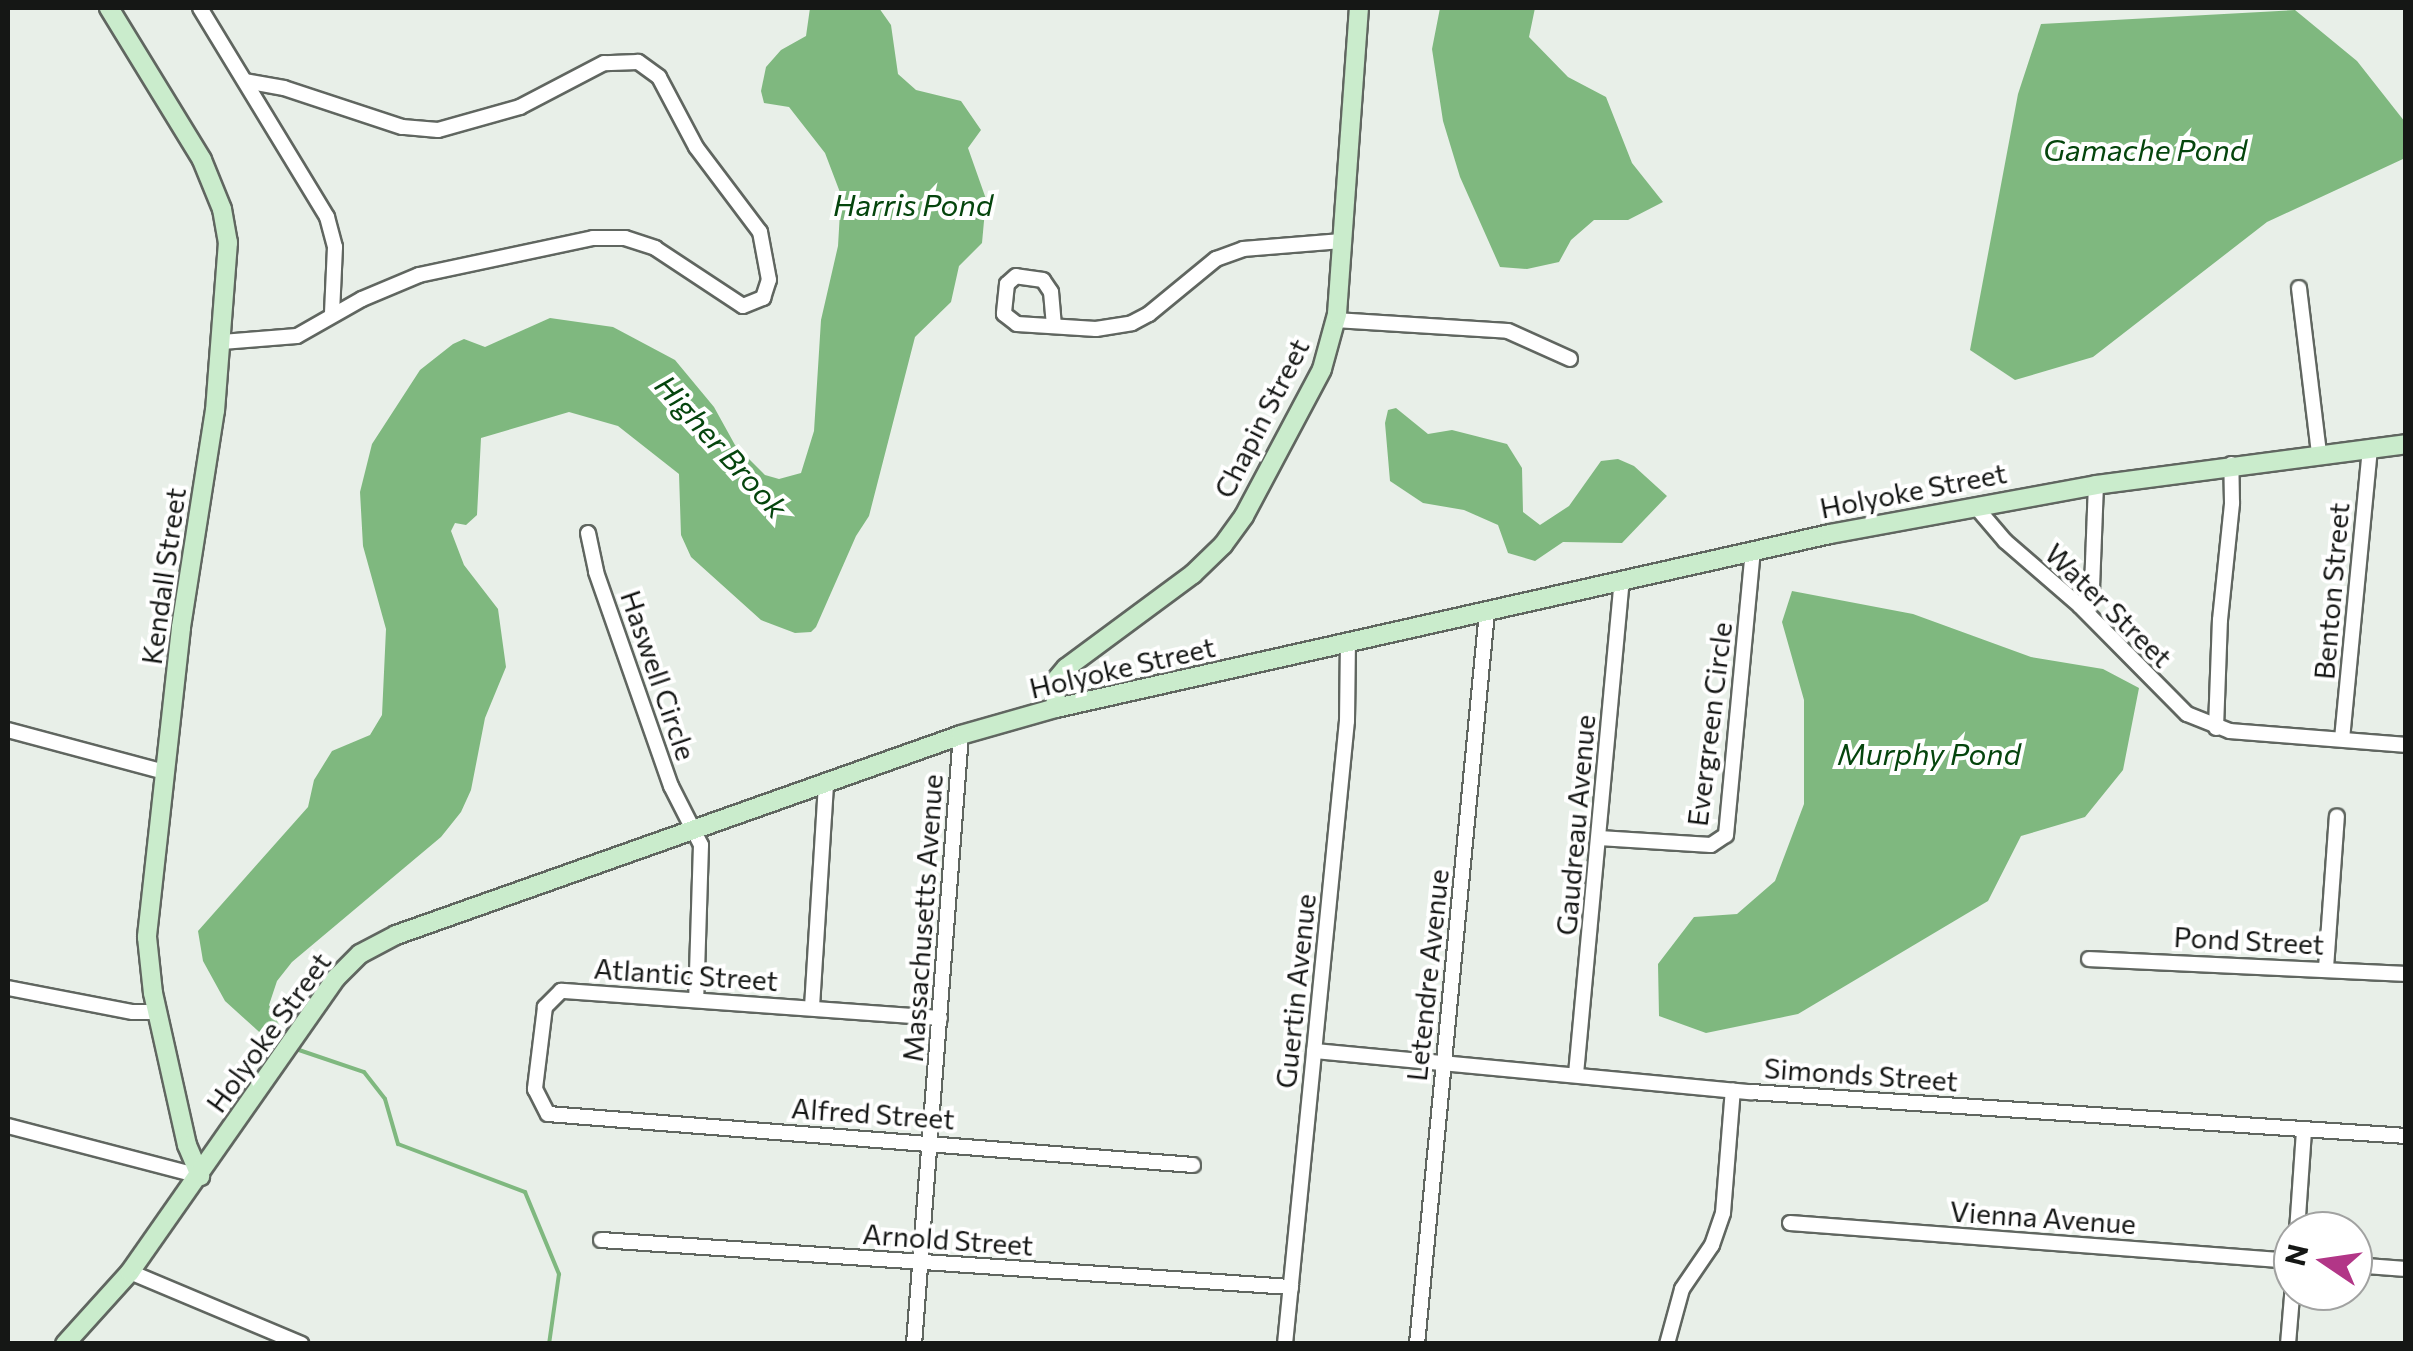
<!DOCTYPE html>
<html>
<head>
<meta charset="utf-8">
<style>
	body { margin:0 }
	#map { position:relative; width:2413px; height:1351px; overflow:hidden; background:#e8efe8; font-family:Commissioner,sans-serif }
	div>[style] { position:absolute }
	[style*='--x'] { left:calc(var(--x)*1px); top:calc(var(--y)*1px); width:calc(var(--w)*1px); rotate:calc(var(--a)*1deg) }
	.water>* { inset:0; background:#7fb87f }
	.stream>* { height:4px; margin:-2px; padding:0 2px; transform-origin:2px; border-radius:2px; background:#7fb87f }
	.roads { filter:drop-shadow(2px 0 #606660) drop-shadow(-2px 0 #606660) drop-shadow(0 2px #606660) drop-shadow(0 -2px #606660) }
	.street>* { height:14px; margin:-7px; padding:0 7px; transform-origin:7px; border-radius:7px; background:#fff }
	.secondary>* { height:18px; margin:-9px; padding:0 9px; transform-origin:9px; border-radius:9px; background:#caeccc }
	span { translate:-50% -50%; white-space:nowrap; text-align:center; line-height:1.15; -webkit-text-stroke:8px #fff; paint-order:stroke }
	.street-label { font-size:28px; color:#151715 }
	.water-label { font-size:30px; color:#05450d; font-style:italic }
	.frame { position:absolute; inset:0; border:10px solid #151715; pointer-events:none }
	.north { position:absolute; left:2273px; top:1211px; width:100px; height:100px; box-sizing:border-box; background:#fff; border:2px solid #a1a2a1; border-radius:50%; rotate:283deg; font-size:28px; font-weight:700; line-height:40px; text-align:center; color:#151715 }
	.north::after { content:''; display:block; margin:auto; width:35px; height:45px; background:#b23687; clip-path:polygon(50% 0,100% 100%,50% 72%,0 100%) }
</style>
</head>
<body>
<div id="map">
	<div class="water">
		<i style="clip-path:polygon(810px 8px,879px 8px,891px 25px,898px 74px,916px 90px,961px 101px,981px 130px,968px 148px,986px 199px,982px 243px,959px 266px,951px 302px,915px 337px,869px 516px,856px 536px,816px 627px,811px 632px,795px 633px,761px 620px,691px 557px,681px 535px,679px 474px,618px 426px,569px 412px,481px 438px,477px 515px,466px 525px,455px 523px,451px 531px,464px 565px,498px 609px,506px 667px,485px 718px,471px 790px,461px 812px,441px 837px,292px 962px,277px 981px,269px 1005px,281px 1028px,268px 1040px,225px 1001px,203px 961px,198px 931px,308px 807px,314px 780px,332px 751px,370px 735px,382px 715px,386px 629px,363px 546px,360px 492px,372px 444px,420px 370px,453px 344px,464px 339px,485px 347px,550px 318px,613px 327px,675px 360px,714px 407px,735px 445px,765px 475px,779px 479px,801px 473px,814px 431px,821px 320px,838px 246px,841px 195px,825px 153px,789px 107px,764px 103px,761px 91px,766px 67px,781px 50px,806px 36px)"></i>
		<i style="clip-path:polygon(1440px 8px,1535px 8px,1529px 37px,1568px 77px,1606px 97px,1632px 163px,1663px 202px,1628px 220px,1594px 220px,1571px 240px,1559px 262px,1527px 269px,1500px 267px,1460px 177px,1443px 121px,1432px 49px)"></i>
		<i style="clip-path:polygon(2295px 10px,2357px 61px,2405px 122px,2403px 159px,2267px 222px,2093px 357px,2015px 380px,1970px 350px,2018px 94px,2041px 24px)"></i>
		<i style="clip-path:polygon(1396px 408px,1428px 434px,1452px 430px,1507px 444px,1522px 468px,1523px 512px,1540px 525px,1569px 506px,1601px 461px,1618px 459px,1634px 466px,1667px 496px,1622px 543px,1563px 542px,1535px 561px,1508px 553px,1498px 525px,1464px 510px,1423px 503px,1390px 481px,1385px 423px,1388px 410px)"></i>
		<i style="clip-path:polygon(1792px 591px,1913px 614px,2031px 657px,2103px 669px,2139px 688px,2123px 770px,2085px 817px,2021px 836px,1988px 901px,1798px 1014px,1706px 1033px,1659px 1016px,1658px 964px,1694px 917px,1737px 914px,1775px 881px,1804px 804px,1804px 700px,1782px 622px)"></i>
	</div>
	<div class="stream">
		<i style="--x:296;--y:1049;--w:72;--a:18.7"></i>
		<i style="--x:364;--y:1072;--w:34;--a:52"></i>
		<i style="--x:385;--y:1099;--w:47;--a:73.9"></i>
		<i style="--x:398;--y:1144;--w:136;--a:20.7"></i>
		<i style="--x:525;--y:1192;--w:89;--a:67.5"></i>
		<i style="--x:559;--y:1274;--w:71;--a:98.1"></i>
	</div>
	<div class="roads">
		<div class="street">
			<i style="--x:200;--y:8;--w:245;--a:58.7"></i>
			<i style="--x:327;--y:217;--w:31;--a:75"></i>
			<i style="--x:335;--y:247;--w:67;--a:92.6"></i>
			<i style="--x:2299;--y:288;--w:166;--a:83.1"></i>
			<i style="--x:1335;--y:320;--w:173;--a:3.6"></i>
			<i style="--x:1508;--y:331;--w:68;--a:24.3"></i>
			<i style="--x:1054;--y:326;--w:34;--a:-95"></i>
			<i style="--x:1051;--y:292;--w:14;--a:-124"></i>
			<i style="--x:1043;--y:280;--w:27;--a:-172"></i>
			<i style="--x:1016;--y:276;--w:12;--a:138"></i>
			<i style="--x:1007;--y:284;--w:30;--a:96"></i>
			<i style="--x:1004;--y:314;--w:16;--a:38"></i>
			<i style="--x:1017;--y:324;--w:79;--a:3.6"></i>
			<i style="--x:1096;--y:329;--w:36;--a:-9"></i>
			<i style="--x:1132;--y:323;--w:19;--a:-28"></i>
			<i style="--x:1149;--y:314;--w:87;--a:-39.4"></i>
			<i style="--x:1216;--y:259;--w:29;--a:-20"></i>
			<i style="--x:1243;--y:249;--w:99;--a:-4.6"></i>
			<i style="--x:222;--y:342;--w:75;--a:-4.6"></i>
			<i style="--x:297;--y:336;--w:75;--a:-29.6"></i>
			<i style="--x:362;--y:299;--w:62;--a:-22.8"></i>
			<i style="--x:419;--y:275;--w:178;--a:-12"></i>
			<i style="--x:593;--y:238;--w:32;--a:0"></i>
			<i style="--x:625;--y:238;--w:32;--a:18"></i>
			<i style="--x:655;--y:248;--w:105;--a:33.4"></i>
			<i style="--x:743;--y:306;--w:22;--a:-22"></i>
			<i style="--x:763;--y:298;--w:19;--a:-72"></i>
			<i style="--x:769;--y:280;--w:49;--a:-100.6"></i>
			<i style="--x:760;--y:232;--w:106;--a:-127"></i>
			<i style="--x:696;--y:147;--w:79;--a:-117.9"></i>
			<i style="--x:659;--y:77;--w:26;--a:-144"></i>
			<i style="--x:638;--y:62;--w:34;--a:178"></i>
			<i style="--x:604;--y:63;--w:95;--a:152.4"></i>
			<i style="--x:520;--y:107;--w:85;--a:164.3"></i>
			<i style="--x:438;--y:130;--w:36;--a:-175"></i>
			<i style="--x:402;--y:127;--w:124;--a:-161.7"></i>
			<i style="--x:284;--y:88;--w:39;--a:-170"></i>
			<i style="--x:1976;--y:507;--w:45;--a:49.5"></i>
			<i style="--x:2005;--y:541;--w:99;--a:40.9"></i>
			<i style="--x:2080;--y:606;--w:152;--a:45.3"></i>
			<i style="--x:2187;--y:714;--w:46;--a:21.6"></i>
			<i style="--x:2230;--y:731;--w:177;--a:4.5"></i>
			<i style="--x:588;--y:533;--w:40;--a:78"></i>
			<i style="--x:596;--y:572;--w:227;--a:70.7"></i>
			<i style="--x:671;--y:786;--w:66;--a:63"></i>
			<i style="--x:701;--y:845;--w:155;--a:91.8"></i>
			<i style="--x:2080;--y:606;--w:22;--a:-56"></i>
			<i style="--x:2092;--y:588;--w:103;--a:-87.8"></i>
			<i style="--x:2216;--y:728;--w:108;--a:-87.9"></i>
			<i style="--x:2220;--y:620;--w:118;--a:-84.1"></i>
			<i style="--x:2232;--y:503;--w:39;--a:-91"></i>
			<i style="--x:8;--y:730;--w:163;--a:15"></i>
			<i style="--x:2342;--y:739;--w:292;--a:-84.5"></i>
			<i style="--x:1599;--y:838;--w:112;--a:3.6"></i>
			<i style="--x:1711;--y:845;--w:18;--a:-34"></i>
			<i style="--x:1726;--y:835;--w:286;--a:-84.6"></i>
			<i style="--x:2089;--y:959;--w:317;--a:2.7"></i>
			<i style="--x:2326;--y:968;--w:152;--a:-85.9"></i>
			<i style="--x:8;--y:988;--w:127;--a:10.9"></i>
			<i style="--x:133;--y:1012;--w:25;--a:0"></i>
			<i style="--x:812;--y:1007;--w:225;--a:-86.4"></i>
			<i style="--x:940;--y:1018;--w:380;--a:-175.9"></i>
			<i style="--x:561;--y:991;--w:23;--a:135"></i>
			<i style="--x:545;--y:1007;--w:83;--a:97"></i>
			<i style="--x:535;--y:1089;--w:28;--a:63"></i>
			<i style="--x:548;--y:1114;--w:647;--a:4.52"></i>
			<i style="--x:1314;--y:1051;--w:439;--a:5.4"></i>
			<i style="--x:1751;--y:1092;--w:656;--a:3.84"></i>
			<i style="--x:1576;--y:1074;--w:496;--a:-84.7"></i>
			<i style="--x:8;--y:1126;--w:198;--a:14.6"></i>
			<i style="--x:1790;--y:1223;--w:504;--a:4.32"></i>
			<i style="--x:2297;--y:1231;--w:101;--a:-86"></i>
			<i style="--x:601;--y:1240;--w:692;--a:3.9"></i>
			<i style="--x:2353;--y:1265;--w:53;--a:4.3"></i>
			<i style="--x:130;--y:1272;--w:186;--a:22.8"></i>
			<i style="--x:914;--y:1344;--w:611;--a:-85.59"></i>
			<i style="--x:1285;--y:1344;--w:626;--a:-84.32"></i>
			<i style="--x:1347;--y:721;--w:77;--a:-89.3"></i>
			<i style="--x:1417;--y:1344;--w:735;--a:-84.54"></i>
			<i style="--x:1667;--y:1344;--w:57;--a:-74.7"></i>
			<i style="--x:1682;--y:1289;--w:53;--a:-55.7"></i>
			<i style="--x:1712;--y:1245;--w:34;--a:-71"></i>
			<i style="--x:1723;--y:1213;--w:123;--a:-85.4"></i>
			<i style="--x:2288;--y:1344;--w:59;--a:-85.2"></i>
		</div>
		<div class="secondary">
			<i style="--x:109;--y:8;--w:178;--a:58.5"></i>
			<i style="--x:202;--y:160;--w:53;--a:67.8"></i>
			<i style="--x:222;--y:209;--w:34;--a:80"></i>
			<i style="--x:228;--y:242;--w:169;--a:94.4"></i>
			<i style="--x:215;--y:410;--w:221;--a:98.9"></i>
			<i style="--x:181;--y:628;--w:311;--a:96.3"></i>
			<i style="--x:147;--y:937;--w:56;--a:83.9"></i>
			<i style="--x:153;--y:993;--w:156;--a:77.4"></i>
			<i style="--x:187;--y:1145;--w:34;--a:67"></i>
			<i style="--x:1056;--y:708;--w:27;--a:-92"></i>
			<i style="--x:1055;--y:681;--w:17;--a:-50"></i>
			<i style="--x:1066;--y:668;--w:158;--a:-36.5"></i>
			<i style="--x:1193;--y:574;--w:42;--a:-44"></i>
			<i style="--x:1223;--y:545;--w:36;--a:-54"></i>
			<i style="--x:1244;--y:516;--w:166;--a:-62"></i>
			<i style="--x:1322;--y:369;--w:57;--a:-74.7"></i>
			<i style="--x:1337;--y:314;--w:307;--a:-85.9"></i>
			<i style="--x:65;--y:1344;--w:97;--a:-47.9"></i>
			<i style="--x:130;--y:1272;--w:359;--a:-55"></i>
			<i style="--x:336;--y:978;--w:34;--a:-45"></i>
			<i style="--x:360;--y:954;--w:41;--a:-27.8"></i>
			<i style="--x:396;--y:935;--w:599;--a:-19.49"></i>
			<i style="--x:961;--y:735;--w:99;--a:-15.9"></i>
			<i style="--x:1056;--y:708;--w:793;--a:-12.67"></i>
			<i style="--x:1830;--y:534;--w:270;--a:-10.4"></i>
			<i style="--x:2096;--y:485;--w:313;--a:-7.5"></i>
		</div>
	</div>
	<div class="street-label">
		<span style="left:1261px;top:418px;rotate:-63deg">Chapin Street</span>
		<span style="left:1913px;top:490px;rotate:-11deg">Holyoke Street</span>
		<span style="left:163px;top:576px;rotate:-82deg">Kendall Street</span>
		<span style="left:2331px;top:591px;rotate:-85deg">Benton Street</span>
		<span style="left:2109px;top:605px;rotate:44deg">Water Street</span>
		<span style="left:1122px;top:667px;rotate:-13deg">Holyoke Street</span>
		<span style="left:659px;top:675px;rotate:71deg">Haswell Circle</span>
		<span style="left:1709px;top:724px;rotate:-83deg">Evergreen Circle</span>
		<span style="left:1575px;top:825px;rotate:-85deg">Gaudreau Avenue</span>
		<span style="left:922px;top:918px;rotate:-86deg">Massachusetts Avenue</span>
		<span style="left:2249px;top:940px;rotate:3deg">Pond Street</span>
		<span style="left:686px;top:974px;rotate:4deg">Atlantic Street</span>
		<span style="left:1427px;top:975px;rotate:-84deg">Letendre Avenue</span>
		<span style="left:1295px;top:991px;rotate:-84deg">Guertin Avenue</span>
		<span style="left:268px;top:1032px;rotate:-54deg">Holyoke Street</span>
		<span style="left:1861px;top:1074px;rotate:4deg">Simonds Street</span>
		<span style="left:873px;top:1113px;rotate:4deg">Alfred Street</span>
		<span style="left:2043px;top:1217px;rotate:4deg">Vienna Avenue</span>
		<span style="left:948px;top:1239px;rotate:4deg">Arnold Street</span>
	</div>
	<div class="water-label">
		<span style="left:2145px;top:149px">Gamache Pond</span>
		<span style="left:913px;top:204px">Harris Pond</span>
		<span style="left:722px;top:446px;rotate:48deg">Higher Brook</span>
		<span style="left:1929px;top:753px">Murphy Pond</span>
	</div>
	<div class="frame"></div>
	<div class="north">N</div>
</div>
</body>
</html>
